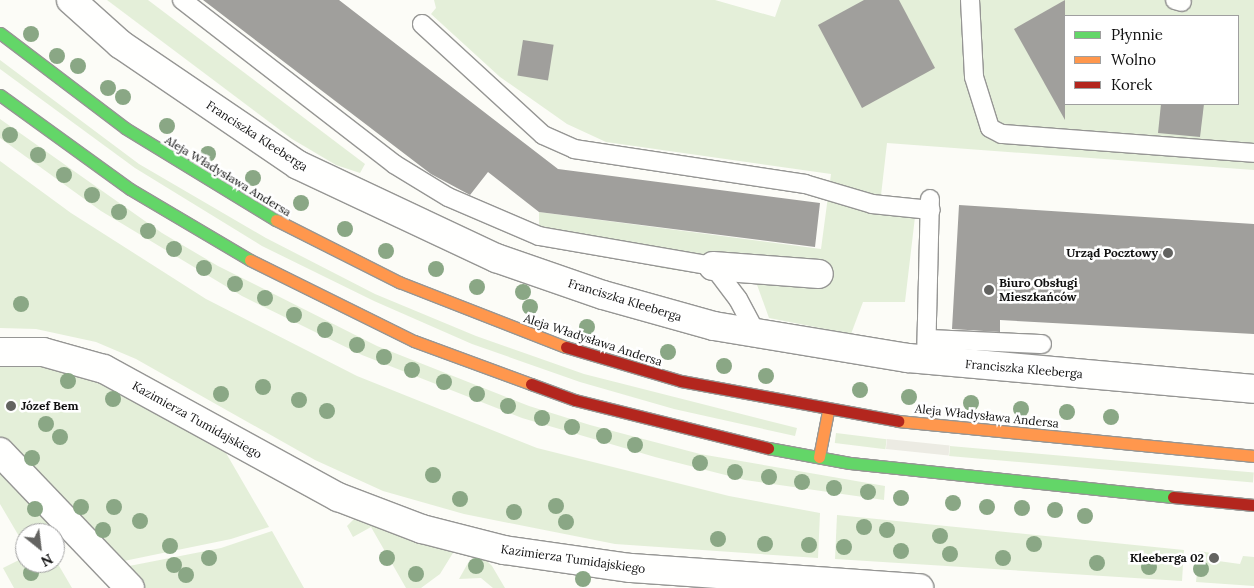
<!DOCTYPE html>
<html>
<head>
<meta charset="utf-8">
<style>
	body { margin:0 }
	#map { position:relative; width:1254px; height:588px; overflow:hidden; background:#fcfcf7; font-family:Lora,serif }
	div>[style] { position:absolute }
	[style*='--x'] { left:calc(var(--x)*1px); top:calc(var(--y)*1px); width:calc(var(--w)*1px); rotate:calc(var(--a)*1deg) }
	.green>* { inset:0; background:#e4efd9; transform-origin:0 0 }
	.plaza>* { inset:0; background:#ecebe3; transform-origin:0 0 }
	.building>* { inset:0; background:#a09f9c; transform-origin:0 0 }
	.roads { filter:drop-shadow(1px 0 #969694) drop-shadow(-1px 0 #969694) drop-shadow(0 1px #969694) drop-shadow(0 -1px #969694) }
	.lane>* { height:18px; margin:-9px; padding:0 9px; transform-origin:9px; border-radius:9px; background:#fffffe }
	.street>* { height:28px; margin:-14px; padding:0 14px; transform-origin:14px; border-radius:14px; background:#fffffe }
	.fast>* { height:11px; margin:-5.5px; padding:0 5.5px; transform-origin:5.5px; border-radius:5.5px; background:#63d668 }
	.slow>* { height:11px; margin:-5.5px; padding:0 5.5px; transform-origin:5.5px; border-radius:5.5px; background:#ff974d }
	.jam>* { height:11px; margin:-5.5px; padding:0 5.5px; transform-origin:5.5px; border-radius:5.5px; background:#b3261e }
	.trees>* { width:16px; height:16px; margin:-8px; border-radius:50%; background:#8aa785 }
	.dots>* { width:14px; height:14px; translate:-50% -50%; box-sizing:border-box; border:2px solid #fff; border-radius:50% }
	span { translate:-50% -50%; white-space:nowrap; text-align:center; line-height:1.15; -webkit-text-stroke:5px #fff; paint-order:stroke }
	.street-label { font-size:12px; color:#101010 }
	.poi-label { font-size:12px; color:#101010; font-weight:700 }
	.right { translate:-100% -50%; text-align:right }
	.left { translate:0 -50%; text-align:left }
	.legend { position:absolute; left:1064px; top:15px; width:175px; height:90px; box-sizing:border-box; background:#fff; border:1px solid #9f9f9f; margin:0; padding:6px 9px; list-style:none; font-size:15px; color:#101010 }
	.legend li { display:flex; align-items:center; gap:10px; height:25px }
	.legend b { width:25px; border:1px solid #9f9f9f }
	.north { position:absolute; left:15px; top:523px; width:50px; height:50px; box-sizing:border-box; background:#fff; border:1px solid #9f9f9f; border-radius:50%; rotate:151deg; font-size:14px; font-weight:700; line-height:20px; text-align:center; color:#101010 }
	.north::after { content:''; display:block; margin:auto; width:18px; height:22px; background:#636361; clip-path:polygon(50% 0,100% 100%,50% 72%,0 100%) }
</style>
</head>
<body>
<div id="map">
	<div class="green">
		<i style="clip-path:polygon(107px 0,148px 0,365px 164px,360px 173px,336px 165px,292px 139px)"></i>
		<i style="clip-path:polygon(evenodd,434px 0,715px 0,775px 17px,781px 0,1254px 0,1254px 170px,887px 143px,879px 213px,915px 217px,905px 302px,863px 302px,851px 334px,769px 318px,756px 282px,661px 268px,539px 236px,539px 212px,821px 249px,831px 174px,606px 142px,567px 124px,500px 77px,431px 14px,436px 8px,434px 0,1065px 16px,1238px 16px,1238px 104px,1065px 104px,1065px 16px)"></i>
		<i style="clip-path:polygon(0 60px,139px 164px,266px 238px,375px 294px,476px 336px,584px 374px,797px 428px,795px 436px,674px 409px,580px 382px,472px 344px,374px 301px,262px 246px,135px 168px,0 69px)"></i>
		<i style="clip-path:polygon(0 119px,162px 233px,218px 266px,377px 346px,529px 406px,590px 425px,700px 454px,885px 486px,884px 500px,745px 480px,655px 457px,522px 418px,362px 355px,242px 296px,101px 211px,0 138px)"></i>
		<i style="clip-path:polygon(0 161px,71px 213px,206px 299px,357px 376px,537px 448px,729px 496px,820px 513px,818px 558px,615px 544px,464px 514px,383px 491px,315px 460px,136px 359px,96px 342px,36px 329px,0 328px)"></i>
		<i style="clip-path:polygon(6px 361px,76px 373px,105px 385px,226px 453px,269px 527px,231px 539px,119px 562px,0 437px,0 362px)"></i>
		<i style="left:836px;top:433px;width:51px;height:10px;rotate:7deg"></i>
		<i style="left:950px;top:446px;width:305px;height:10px;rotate:5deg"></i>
		<i style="clip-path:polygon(0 464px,49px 521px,41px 533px,25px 533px,23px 543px,0 504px)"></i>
		<i style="clip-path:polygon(837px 515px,1184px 550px,1182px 581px,835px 559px)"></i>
		<i style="clip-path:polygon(355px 518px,456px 548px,440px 574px,421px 588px,406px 588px,371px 527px,353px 537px,347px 526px)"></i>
		<i style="clip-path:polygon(272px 531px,304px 588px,144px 588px,124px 567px,221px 548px)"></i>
		<i style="clip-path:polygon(1199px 551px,1211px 553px,1211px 560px,1240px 564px,1243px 556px,1254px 557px,1254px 586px,1196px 582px)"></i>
		<i style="clip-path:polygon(25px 557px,25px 563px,55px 563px,55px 559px,72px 588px,14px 588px,3px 568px)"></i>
		<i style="clip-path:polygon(484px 558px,492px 566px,505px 588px,493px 588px,481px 578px,459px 579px,468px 563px)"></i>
	</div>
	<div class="plaza">
		<i style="left:887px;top:439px;width:63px;height:10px;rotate:6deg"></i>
	</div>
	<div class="building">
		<i style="clip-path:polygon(203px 0,339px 0,558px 169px,820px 203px,815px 247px,539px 212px,488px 172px,470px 195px,431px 174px)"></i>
		<i style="clip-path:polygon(864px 0,899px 0,935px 68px,862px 108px,818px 25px)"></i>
		<i style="clip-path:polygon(1065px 0,1065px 120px,1014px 29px)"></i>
		<i style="left:523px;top:40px;width:31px;height:36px;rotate:9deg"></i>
		<i style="clip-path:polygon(1161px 104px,1204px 104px,1200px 137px,1158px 133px)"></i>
		<i style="clip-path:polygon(959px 205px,1254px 224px,1254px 334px,1000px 320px,1000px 332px,952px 329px)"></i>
	</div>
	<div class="roads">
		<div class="lane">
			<i style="--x:182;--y:0;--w:268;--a:37.7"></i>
			<i style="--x:394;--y:164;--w:63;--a:31.4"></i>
			<i style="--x:448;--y:197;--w:99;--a:23.2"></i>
			<i style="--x:539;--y:236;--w:177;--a:9.8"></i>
			<i style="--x:713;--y:266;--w:41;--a:52.9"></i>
			<i style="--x:738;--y:299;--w:40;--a:62"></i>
			<i style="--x:970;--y:0;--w:77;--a:87"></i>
			<i style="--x:974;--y:77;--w:53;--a:72.6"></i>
			<i style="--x:990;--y:128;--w:13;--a:27"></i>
			<i style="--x:1002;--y:134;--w:253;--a:4.3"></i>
			<i style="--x:1175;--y:0;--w:7;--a:16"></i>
			<i style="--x:422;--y:24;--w:164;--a:42.5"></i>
			<i style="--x:543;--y:135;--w:34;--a:24"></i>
			<i style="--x:574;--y:149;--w:234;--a:8.6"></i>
			<i style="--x:805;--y:184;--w:70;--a:16.6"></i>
			<i style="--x:872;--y:204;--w:59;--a:5.8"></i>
			<i style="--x:927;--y:339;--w:115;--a:2.5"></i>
			<i style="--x:926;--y:360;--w:161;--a:-88.6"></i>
		</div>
		<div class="street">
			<i style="--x:71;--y:0;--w:66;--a:41.9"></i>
			<i style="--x:120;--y:44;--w:215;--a:34.2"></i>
			<i style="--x:298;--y:165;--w:219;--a:25.2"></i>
			<i style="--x:496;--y:258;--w:113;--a:19.1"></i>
			<i style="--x:603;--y:295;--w:115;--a:15.6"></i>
			<i style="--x:714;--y:326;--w:197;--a:9.4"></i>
			<i style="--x:908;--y:358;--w:347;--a:5.1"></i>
			<i style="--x:713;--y:266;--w:106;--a:4.3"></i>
			<i style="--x:0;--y:352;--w:43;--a:0"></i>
			<i style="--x:43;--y:352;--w:63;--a:15.6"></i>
			<i style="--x:104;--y:369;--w:267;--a:28.7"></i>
			<i style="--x:338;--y:497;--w:90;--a:20.9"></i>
			<i style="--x:422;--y:529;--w:85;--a:14.4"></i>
			<i style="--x:504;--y:550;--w:128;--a:8.1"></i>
			<i style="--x:631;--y:568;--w:289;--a:4"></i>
			<i style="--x:0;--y:452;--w:188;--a:46.3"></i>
		</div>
		<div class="fast">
			<i style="--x:0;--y:33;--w:157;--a:37.2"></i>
			<i style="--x:125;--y:128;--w:177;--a:31.4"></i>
			<i style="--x:0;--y:95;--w:160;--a:35.9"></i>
			<i style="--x:130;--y:189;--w:139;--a:30.6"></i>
			<i style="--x:768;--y:448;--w:83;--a:10.4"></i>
			<i style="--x:850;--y:463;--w:325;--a:6"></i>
		</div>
		<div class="slow">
			<i style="--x:276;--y:220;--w:138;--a:26.8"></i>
			<i style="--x:399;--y:282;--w:179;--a:21.3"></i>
			<i style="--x:250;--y:260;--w:183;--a:26.3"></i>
			<i style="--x:414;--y:341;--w:125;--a:20.2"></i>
			<i style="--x:898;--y:421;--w:358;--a:5.6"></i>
			<i style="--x:819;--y:457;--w:47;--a:-78.9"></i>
		</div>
		<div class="jam">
			<i style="--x:566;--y:347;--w:120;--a:16.5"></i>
			<i style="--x:681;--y:381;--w:221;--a:10.4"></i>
			<i style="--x:531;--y:384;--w:47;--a:20"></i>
			<i style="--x:575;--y:400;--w:199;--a:14"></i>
			<i style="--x:1173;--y:497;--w:81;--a:5.6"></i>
		</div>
	</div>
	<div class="trees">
		<i style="left:31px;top:34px"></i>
		<i style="left:57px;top:56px"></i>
		<i style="left:78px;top:66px"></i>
		<i style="left:108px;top:88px"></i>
		<i style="left:123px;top:97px"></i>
		<i style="left:167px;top:126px"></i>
		<i style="left:10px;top:135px"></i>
		<i style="left:208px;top:154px"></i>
		<i style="left:38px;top:155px"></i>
		<i style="left:64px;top:175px"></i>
		<i style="left:253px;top:178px"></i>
		<i style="left:92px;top:195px"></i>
		<i style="left:301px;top:203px"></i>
		<i style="left:119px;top:212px"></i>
		<i style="left:345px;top:229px"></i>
		<i style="left:148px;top:231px"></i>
		<i style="left:174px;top:249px"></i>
		<i style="left:386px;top:251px"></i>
		<i style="left:204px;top:268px"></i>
		<i style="left:436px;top:269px"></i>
		<i style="left:235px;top:284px"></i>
		<i style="left:477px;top:287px"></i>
		<i style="left:523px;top:292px"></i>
		<i style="left:265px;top:298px"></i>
		<i style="left:21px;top:304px"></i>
		<i style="left:530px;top:307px"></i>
		<i style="left:294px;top:315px"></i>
		<i style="left:587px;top:327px"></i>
		<i style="left:325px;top:330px"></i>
		<i style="left:357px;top:345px"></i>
		<i style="left:668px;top:352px"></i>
		<i style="left:384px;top:357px"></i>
		<i style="left:724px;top:366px"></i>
		<i style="left:412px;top:370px"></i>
		<i style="left:766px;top:376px"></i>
		<i style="left:68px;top:381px"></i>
		<i style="left:444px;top:382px"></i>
		<i style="left:263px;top:387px"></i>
		<i style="left:860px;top:390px"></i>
		<i style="left:221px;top:394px"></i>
		<i style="left:477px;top:394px"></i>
		<i style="left:909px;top:397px"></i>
		<i style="left:113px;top:399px"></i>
		<i style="left:299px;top:400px"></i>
		<i style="left:971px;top:403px"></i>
		<i style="left:508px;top:406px"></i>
		<i style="left:1021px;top:409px"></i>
		<i style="left:327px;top:411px"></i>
		<i style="left:1067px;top:412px"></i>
		<i style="left:1111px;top:417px"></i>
		<i style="left:542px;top:418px"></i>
		<i style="left:46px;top:424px"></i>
		<i style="left:572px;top:427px"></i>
		<i style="left:604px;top:436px"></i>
		<i style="left:60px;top:437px"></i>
		<i style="left:635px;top:445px"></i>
		<i style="left:32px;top:458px"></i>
		<i style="left:700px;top:463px"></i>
		<i style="left:735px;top:472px"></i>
		<i style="left:433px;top:475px"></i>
		<i style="left:769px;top:477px"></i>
		<i style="left:802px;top:482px"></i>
		<i style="left:834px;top:488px"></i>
		<i style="left:868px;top:492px"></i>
		<i style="left:901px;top:498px"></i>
		<i style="left:460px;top:499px"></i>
		<i style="left:953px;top:503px"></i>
		<i style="left:556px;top:506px"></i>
		<i style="left:81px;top:507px"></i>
		<i style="left:114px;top:507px"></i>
		<i style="left:987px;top:507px"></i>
		<i style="left:1022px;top:508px"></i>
		<i style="left:35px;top:509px"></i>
		<i style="left:1055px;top:510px"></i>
		<i style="left:514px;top:512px"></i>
		<i style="left:1085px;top:516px"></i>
		<i style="left:140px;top:521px"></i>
		<i style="left:566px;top:522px"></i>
		<i style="left:864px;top:527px"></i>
		<i style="left:103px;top:530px"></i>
		<i style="left:887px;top:530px"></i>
		<i style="left:940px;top:536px"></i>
		<i style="left:718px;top:539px"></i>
		<i style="left:765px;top:544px"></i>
		<i style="left:1034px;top:544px"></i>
		<i style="left:809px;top:545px"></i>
		<i style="left:170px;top:546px"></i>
		<i style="left:844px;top:547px"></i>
		<i style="left:901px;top:551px"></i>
		<i style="left:950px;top:554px"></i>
		<i style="left:209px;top:558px"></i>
		<i style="left:387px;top:558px"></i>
		<i style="left:1003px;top:558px"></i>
		<i style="left:1097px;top:563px"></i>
		<i style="left:174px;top:565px"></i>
		<i style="left:476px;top:566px"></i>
		<i style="left:1149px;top:567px"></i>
		<i style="left:1201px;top:569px"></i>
		<i style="left:31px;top:573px"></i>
		<i style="left:416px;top:574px"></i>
		<i style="left:186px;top:575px"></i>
		<i style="left:583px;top:579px"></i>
	</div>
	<div class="dots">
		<i style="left:1168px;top:253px;background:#636361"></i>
		<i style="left:989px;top:290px;background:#636361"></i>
		<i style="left:11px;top:406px;background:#636361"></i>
		<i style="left:1214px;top:558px;background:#636361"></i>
	</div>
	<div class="street-label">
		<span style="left:257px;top:136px;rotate:33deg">Franciszka Kleeberga</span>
		<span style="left:228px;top:176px;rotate:31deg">Aleja Władysława Andersa</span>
		<span style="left:625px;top:300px;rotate:17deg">Franciszka Kleeberga</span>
		<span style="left:593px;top:340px;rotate:18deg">Aleja Władysława Andersa</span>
		<span style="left:1024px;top:369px;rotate:5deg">Franciszka Kleeberga</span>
		<span style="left:987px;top:416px;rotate:6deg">Aleja Władysława Andersa</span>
		<span style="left:197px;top:420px;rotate:29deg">Kazimierza Tumidajskiego</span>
		<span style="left:573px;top:559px;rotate:8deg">Kazimierza Tumidajskiego</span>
	</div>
	<div class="poi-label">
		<span class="right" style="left:1158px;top:253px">Urząd Pocztowy</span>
		<span class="left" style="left:999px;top:290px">Biuro Obsługi<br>Mieszkańców</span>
		<span class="left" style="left:21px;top:406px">Józef Bem</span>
		<span class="right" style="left:1204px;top:558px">Kleeberga 02</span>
	</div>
	<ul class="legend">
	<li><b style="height:6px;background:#63d668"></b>Płynnie</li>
	<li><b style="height:6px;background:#ff974d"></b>Wolno</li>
	<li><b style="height:6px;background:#b3261e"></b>Korek</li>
	</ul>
	<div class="north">N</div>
</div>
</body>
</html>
